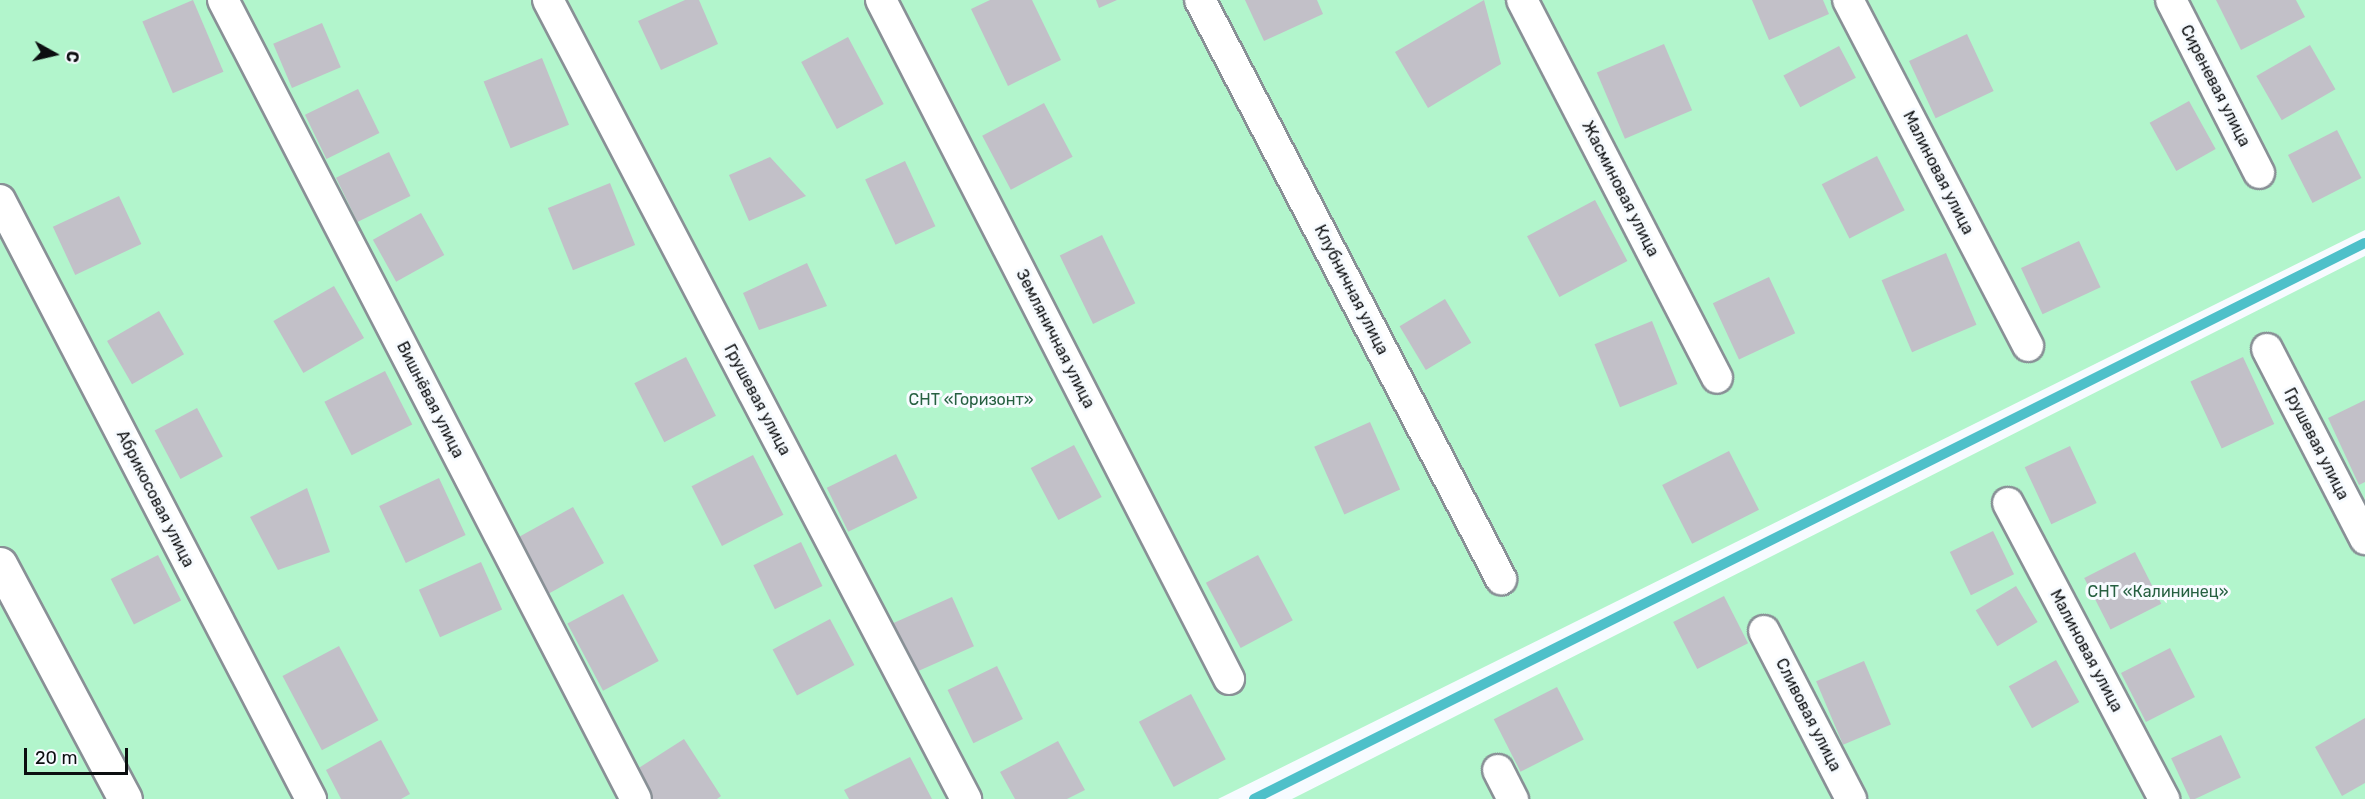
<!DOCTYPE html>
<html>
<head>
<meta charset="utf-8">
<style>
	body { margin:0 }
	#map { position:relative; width:2365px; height:799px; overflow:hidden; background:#f7fbff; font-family:Rubik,sans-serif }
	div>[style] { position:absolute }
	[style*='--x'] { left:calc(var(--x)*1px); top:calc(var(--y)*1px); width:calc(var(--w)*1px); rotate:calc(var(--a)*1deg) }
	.green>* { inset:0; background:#b2f5cc }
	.stream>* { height:10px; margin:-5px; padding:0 5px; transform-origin:5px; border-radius:5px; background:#4ec0c9 }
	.building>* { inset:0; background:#c2c0c8; transform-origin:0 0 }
	.roads { filter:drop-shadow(2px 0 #899096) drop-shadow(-2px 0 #899096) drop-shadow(0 2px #899096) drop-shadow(0 -2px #899096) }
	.minor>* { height:30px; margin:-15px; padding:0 15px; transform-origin:15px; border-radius:15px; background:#fff }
	.tertiary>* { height:33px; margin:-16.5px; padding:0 16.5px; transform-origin:16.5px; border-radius:16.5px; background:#fff }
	span { translate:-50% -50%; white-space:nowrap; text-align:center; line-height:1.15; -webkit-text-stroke:6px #f7fbff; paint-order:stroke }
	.street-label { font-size:16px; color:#0c0e10 }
	.park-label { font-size:16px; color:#266041 }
	.north { position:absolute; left:24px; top:24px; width:60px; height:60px; -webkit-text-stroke:4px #f7fbff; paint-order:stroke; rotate:98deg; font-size:16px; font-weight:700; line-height:24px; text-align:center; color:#0c0e10 }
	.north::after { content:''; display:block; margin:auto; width:21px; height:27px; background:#0c0e10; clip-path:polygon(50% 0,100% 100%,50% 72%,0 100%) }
	.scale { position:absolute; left:24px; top:748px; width:104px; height:27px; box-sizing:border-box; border:3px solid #0c0e10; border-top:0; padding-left:8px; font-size:18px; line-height:21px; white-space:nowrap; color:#0c0e10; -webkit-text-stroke:4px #f7fbff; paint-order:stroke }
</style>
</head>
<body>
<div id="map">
	<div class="green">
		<i style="clip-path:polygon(0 0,2365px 0,2365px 230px,1218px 799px,0 799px)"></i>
		<i style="clip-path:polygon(2365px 256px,2365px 799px,1292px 799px,1960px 461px)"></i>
	</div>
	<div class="stream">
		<i style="--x:1254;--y:799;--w:1242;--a:-26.59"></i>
	</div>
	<div class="building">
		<i style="left:193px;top:0;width:78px;height:55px;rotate:67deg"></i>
		<i style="clip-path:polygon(685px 0,699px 0,718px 44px,661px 70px,638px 21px)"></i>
		<i style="clip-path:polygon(990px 0,1032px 0,1061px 60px,1008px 86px,971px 9px)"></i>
		<i style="clip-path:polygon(1096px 0,1117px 0,1099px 8px)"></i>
		<i style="clip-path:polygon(1245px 0,1317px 0,1323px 14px,1264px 41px)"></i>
		<i style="clip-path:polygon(1484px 0,1501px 64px,1428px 108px,1395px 52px)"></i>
		<i style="clip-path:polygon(1752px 0,1823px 0,1829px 14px,1769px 40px)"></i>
		<i style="clip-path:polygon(2216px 0,2296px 0,2305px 17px,2241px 50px)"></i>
		<i style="left:322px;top:23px;width:48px;height:53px;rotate:67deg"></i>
		<i style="left:1967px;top:34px;width:63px;height:64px;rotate:65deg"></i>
		<i style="left:848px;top:37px;width:76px;height:53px;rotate:62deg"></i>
		<i style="left:1664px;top:44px;width:72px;height:73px;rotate:67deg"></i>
		<i style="left:2310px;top:45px;width:51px;height:62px;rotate:60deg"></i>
		<i style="left:1839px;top:46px;width:36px;height:63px;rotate:62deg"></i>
		<i style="left:542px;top:58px;width:72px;height:63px;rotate:68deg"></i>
		<i style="left:358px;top:89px;width:49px;height:59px;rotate:64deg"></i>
		<i style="left:2189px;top:101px;width:55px;height:45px;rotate:61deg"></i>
		<i style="left:1044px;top:103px;width:61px;height:70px;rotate:62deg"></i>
		<i style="left:2337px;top:130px;width:54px;height:55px;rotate:63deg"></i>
		<i style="left:389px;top:152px;width:49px;height:59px;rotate:64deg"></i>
		<i style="left:1877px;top:156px;width:61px;height:62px;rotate:63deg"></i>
		<i style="clip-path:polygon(770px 157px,806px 196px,749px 221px,729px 175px)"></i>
		<i style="left:905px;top:161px;width:72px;height:44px;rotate:65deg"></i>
		<i style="left:610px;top:183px;width:67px;height:67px;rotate:68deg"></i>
		<i style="left:119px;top:196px;width:53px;height:73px;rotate:65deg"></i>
		<i style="left:1595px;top:200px;width:69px;height:77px;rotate:62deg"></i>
		<i style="left:421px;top:213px;width:48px;height:55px;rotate:61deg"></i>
		<i style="left:1102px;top:235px;width:76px;height:47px;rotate:64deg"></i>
		<i style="left:2079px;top:241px;width:51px;height:64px;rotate:65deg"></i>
		<i style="left:1946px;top:253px;width:78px;height:70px;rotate:67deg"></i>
		<i style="clip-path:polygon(807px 263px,827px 306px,759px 330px,743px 293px)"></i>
		<i style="left:1769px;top:277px;width:62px;height:62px;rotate:65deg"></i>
		<i style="left:334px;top:286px;width:60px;height:70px;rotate:60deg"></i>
		<i style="left:1445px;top:299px;width:51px;height:53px;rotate:59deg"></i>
		<i style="left:159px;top:311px;width:50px;height:60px;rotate:60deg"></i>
		<i style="left:1652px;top:321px;width:68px;height:62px;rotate:68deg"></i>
		<i style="left:686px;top:357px;width:66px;height:58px;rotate:63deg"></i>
		<i style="left:2243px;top:357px;width:74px;height:58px;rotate:65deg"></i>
		<i style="left:385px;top:371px;width:60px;height:68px;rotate:63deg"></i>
		<i style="clip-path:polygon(2365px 400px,2365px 482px,2359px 485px,2328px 418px)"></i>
		<i style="left:197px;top:408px;width:55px;height:48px;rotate:62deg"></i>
		<i style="left:1370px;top:422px;width:74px;height:61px;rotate:66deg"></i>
		<i style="left:1074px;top:445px;width:59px;height:49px;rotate:62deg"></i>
		<i style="left:2070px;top:446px;width:63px;height:50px;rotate:65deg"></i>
		<i style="left:1729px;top:451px;width:66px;height:75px;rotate:63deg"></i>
		<i style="left:896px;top:454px;width:49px;height:77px;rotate:64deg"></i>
		<i style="left:753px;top:455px;width:67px;height:69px;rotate:63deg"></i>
		<i style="left:439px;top:478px;width:63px;height:66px;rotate:65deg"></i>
		<i style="clip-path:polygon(307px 488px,330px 552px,278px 570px,250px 517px)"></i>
		<i style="left:573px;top:507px;width:64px;height:63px;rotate:61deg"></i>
		<i style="left:1993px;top:531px;width:48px;height:48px;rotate:64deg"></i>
		<i style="left:801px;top:542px;width:49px;height:53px;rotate:64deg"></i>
		<i style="left:2135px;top:552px;width:58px;height:57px;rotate:63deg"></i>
		<i style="left:158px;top:555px;width:51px;height:53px;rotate:63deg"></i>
		<i style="left:1258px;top:555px;width:74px;height:59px;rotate:62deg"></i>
		<i style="left:481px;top:562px;width:52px;height:68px;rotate:66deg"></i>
		<i style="left:2016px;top:586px;width:42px;height:47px;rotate:59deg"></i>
		<i style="left:623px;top:594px;width:76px;height:63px;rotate:62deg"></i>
		<i style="left:1724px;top:596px;width:53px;height:57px;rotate:63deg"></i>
		<i style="left:952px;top:597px;width:54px;height:64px;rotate:66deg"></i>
		<i style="left:830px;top:619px;width:52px;height:65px;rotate:62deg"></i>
		<i style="left:339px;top:646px;width:84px;height:64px;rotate:62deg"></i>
		<i style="left:2170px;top:648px;width:55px;height:55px;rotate:63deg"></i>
		<i style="left:2056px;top:660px;width:48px;height:54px;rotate:61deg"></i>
		<i style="left:1864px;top:661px;width:69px;height:52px;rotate:67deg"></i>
		<i style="left:997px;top:666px;width:59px;height:55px;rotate:64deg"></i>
		<i style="left:1557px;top:687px;width:59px;height:71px;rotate:63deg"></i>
		<i style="left:1191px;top:694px;width:74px;height:59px;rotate:62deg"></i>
		<i style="clip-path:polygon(2365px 718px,2365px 783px,2342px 796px,2315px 747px)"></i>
		<i style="left:2221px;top:735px;width:47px;height:55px;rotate:65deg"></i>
		<i style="clip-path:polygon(684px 739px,721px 796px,717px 799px,652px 799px,634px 771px)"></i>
		<i style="clip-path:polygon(381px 740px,410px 794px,401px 799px,341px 799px,326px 770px)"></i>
		<i style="clip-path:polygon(1058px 741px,1085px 790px,1067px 799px,1015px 799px,1000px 772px)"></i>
		<i style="clip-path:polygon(910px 757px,932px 799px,849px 799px,844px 790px)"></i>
	</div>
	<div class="roads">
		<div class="minor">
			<i style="--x:223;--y:0;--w:899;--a:62.67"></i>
			<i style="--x:548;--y:0;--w:902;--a:62.38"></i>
			<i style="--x:881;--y:0;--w:763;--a:62.86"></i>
			<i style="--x:1200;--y:0;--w:653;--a:62.53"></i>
			<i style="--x:1522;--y:0;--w:425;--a:62.7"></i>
			<i style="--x:1848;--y:0;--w:390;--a:62.5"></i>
			<i style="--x:2171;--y:0;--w:194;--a:63"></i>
			<i style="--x:0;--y:200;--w:675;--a:62.56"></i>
			<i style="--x:2267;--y:349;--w:214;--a:62.7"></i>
			<i style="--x:2008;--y:503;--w:335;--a:62.2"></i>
			<i style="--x:1764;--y:631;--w:189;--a:62.6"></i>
			<i style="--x:1498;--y:770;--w:33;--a:63"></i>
		</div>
		<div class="tertiary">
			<i style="--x:0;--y:564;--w:266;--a:62"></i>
		</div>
	</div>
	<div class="street-label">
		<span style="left:2215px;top:86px;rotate:63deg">Сиреневая улица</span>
		<span style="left:1938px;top:173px;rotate:63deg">Малиновая улица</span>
		<span style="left:1620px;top:189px;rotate:63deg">Жасминовая улица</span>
		<span style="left:1351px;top:290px;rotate:63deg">Клубничная улица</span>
		<span style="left:1055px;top:339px;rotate:63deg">Земляничная улица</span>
		<span style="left:430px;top:400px;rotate:63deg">Вишнёвая улица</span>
		<span style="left:757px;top:400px;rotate:62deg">Грушевая улица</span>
		<span style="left:2316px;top:444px;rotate:63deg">Грушевая улица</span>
		<span style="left:155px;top:499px;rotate:63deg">Абрикосовая улица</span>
		<span style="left:2086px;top:651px;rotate:62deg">Малиновая улица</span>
		<span style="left:1808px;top:715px;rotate:63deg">Сливовая улица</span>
	</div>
	<div class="park-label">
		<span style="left:971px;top:400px">СНТ «Горизонт»</span>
		<span style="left:2158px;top:592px">СНТ «Калининец»</span>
	</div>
	<div class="north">С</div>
	<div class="scale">20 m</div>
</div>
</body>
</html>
